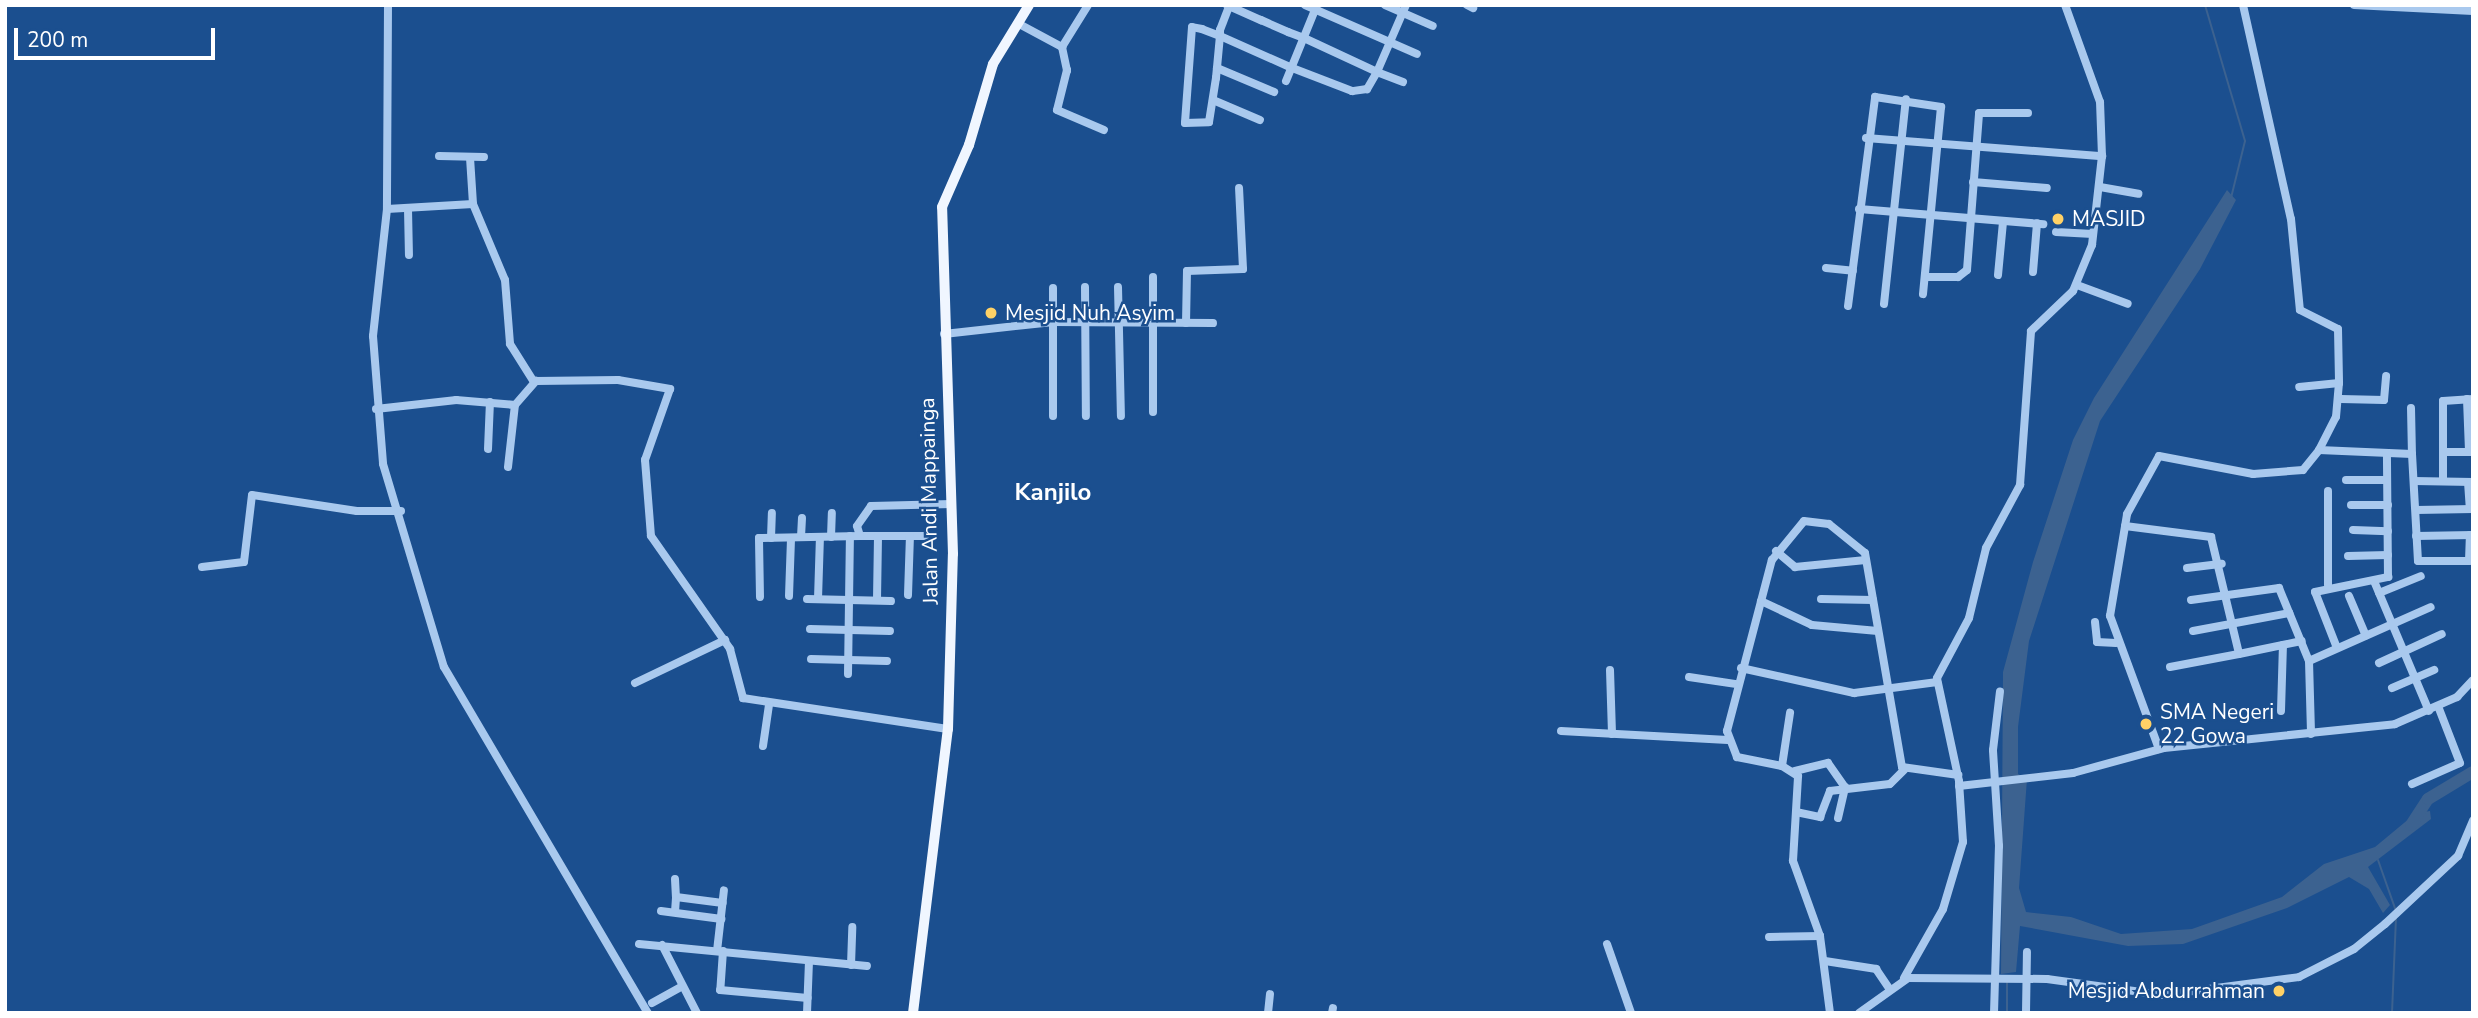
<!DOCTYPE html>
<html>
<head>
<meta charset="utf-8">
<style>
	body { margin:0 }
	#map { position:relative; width:2478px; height:1018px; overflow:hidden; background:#1b4f8f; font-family:"Nunito Sans",sans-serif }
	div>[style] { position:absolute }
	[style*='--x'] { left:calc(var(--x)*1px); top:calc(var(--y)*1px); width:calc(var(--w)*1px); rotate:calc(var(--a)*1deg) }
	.water>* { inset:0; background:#3c6290 }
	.stream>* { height:2px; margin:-1px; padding:0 1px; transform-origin:1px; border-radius:1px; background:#3c6290 }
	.river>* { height:12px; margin:-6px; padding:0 6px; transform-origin:6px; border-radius:6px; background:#3c6290 }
	.minor>* { height:8px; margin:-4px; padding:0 4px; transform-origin:4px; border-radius:4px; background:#a9c9ee }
	.major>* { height:10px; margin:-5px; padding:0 5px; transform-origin:5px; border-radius:5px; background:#f0f6ff }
	.dots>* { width:19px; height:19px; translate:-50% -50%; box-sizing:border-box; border:4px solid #1b4f8f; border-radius:50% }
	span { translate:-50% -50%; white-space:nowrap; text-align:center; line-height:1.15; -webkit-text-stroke:5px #1b4f8f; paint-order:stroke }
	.poi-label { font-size:21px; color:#fff }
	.left { translate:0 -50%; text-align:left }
	.right { translate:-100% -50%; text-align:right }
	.street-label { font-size:21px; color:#fff }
	.quarter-label { font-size:24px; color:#fff; font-weight:700 }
	.frame { position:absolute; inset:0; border:7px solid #fff; pointer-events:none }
	.scale { position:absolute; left:14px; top:28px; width:201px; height:32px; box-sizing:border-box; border:4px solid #fff; border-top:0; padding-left:9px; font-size:21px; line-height:24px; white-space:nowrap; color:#fff; -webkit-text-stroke:5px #1b4f8f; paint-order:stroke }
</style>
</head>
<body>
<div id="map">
	<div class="water">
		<i style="clip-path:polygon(2227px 190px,2236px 200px,2200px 269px,2100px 421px,2029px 641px,2018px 727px,2018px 774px,2027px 779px,2019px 888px,2026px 912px,2071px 917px,2121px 934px,2192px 929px,2282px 897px,2324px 864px,2375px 847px,2416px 813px,2430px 811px,2431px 819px,2368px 867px,2390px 905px,2383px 913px,2369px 889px,2349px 877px,2287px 908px,2183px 944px,2128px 946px,2020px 926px,2016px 972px,2001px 974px,2003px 672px,2033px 562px,2073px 440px,2094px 398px)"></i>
	</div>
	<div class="stream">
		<i style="--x:2205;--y:5;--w:142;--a:73.6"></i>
		<i style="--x:2245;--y:141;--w:59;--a:103.8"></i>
		<i style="--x:2378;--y:860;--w:54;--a:70.6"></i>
		<i style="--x:2007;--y:1013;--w:31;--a:-90"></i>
		<i style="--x:2392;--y:1013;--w:96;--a:-87.6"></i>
	</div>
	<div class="river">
		<i style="--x:2411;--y:825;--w:31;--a:-57"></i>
		<i style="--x:2428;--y:799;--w:52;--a:-31"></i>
	</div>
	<div class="minor">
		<i style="--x:388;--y:5;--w:204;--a:90.3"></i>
		<i style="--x:387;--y:209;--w:128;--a:96.3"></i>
		<i style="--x:373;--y:336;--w:128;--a:85.5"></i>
		<i style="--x:383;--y:464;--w:212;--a:73.3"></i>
		<i style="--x:444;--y:667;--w:402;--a:59.5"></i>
		<i style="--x:1227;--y:5;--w:2;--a:27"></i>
		<i style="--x:1229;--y:6;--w:35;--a:24"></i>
		<i style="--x:1261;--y:20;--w:30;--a:24"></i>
		<i style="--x:1288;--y:32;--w:17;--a:21"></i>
		<i style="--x:1304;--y:38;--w:81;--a:25"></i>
		<i style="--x:1377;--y:72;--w:20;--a:120"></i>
		<i style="--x:1367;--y:89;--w:15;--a:172"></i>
		<i style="--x:1352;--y:91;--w:64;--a:-159"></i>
		<i style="--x:1292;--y:68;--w:79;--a:-156"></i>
		<i style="--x:1220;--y:36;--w:19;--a:-159"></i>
		<i style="--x:1202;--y:29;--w:10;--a:-169"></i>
		<i style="--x:1192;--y:27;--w:96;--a:94.2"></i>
		<i style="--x:1185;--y:123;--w:24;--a:-2"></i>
		<i style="--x:1209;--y:122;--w:45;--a:-81"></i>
		<i style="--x:1216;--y:78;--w:42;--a:-84.6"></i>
		<i style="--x:1220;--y:36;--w:6;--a:-90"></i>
		<i style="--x:1220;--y:30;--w:26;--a:-69"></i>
		<i style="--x:1229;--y:6;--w:1;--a:-90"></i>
		<i style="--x:1305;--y:5;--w:122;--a:23.6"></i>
		<i style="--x:1385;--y:5;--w:52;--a:23.6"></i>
		<i style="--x:1467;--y:5;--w:7;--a:27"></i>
		<i style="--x:2243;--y:5;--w:219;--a:77.4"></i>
		<i style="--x:2291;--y:219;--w:91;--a:84.4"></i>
		<i style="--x:2300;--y:310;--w:42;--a:26.6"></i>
		<i style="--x:2338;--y:329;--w:54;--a:88.9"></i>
		<i style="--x:2339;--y:383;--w:40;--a:174.3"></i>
		<i style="--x:2354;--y:5;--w:119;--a:2.9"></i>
		<i style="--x:1021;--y:25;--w:47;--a:28.2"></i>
		<i style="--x:1062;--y:47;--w:49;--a:-58.2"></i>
		<i style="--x:1062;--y:47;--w:24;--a:78"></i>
		<i style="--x:1067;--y:70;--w:41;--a:104"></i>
		<i style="--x:1057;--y:110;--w:51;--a:23.1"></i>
		<i style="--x:1217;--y:68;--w:62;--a:22.8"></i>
		<i style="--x:1286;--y:81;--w:82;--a:-67.8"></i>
		<i style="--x:1403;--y:82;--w:28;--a:-159"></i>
		<i style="--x:1377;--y:72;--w:73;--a:-66.6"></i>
		<i style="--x:1213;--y:100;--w:51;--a:23.1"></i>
		<i style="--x:1866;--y:138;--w:237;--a:4.4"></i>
		<i style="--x:439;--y:156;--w:45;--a:1.3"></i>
		<i style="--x:1973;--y:182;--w:74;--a:4.6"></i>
		<i style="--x:2100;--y:187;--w:39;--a:10"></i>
		<i style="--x:473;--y:204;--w:82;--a:67.2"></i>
		<i style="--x:505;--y:280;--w:64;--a:85.5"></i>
		<i style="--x:510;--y:344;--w:45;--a:57.7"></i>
		<i style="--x:387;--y:209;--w:86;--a:-3.3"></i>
		<i style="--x:473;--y:204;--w:47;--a:-93.7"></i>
		<i style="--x:408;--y:209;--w:46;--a:88.8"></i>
		<i style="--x:1859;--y:209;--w:185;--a:4.7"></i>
		<i style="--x:2056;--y:232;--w:37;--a:3"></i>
		<i style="--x:1826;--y:268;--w:27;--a:6"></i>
		<i style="--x:2033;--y:272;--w:49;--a:-85.3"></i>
		<i style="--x:1998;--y:275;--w:53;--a:-84.6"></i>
		<i style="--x:1925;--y:277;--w:33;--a:0"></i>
		<i style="--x:1958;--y:277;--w:11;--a:-38"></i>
		<i style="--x:1967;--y:270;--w:157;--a:-85.6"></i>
		<i style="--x:1979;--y:113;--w:49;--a:0"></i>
		<i style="--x:2077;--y:285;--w:54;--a:20.4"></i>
		<i style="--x:1085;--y:287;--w:129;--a:89.6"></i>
		<i style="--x:1118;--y:287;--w:129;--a:88.7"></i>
		<i style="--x:1884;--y:304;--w:206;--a:-83.9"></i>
		<i style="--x:1848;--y:306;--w:211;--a:-82.6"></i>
		<i style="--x:1875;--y:97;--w:67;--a:8.6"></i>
		<i style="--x:1941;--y:107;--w:188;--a:95.5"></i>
		<i style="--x:1186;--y:323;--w:52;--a:-88.9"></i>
		<i style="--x:1187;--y:271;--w:56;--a:-2"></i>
		<i style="--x:1243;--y:269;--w:81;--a:-92.8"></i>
		<i style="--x:944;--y:334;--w:110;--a:-6.3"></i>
		<i style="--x:1053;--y:322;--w:160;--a:0.4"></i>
		<i style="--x:2341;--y:399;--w:43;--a:1.3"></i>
		<i style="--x:2384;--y:400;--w:24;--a:-85"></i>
		<i style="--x:2467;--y:399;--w:53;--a:87.8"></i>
		<i style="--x:2411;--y:408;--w:46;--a:88.8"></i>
		<i style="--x:376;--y:409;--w:81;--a:-6.4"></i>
		<i style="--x:456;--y:400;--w:59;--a:4.8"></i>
		<i style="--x:515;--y:405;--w:32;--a:-49"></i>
		<i style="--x:536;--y:381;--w:82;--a:-0.7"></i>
		<i style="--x:618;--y:380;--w:53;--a:9.8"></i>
		<i style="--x:670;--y:389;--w:75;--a:109.4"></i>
		<i style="--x:645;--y:460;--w:76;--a:85.5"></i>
		<i style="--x:651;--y:536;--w:138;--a:55"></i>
		<i style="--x:730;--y:649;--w:51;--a:75.1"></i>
		<i style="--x:743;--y:698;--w:207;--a:8.6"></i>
		<i style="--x:1153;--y:412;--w:135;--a:-90"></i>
		<i style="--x:1053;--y:416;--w:128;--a:-90"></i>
		<i style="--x:488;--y:449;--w:47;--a:-87.6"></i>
		<i style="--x:2319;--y:450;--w:37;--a:-63"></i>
		<i style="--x:2336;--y:417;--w:34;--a:-85"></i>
		<i style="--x:2444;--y:452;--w:29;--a:0"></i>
		<i style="--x:508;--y:467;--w:62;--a:-83.6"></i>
		<i style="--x:2346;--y:480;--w:41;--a:0"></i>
		<i style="--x:2414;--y:481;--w:59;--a:1"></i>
		<i style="--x:2443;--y:481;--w:80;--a:-90"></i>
		<i style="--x:2443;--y:401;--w:30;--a:-4"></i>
		<i style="--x:2468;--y:482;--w:27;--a:86"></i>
		<i style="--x:2351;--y:505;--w:37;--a:0"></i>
		<i style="--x:2416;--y:510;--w:57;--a:-1"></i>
		<i style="--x:2125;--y:526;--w:87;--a:7.3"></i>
		<i style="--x:2211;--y:537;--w:120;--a:76.5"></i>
		<i style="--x:2239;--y:654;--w:64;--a:-11.7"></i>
		<i style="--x:2353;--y:530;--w:35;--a:2"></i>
		<i style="--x:926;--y:536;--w:66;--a:180"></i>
		<i style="--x:860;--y:536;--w:10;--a:-107"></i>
		<i style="--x:857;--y:526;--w:24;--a:-55"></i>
		<i style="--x:871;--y:506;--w:81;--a:-1.4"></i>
		<i style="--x:2416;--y:536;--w:57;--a:-1"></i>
		<i style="--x:801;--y:537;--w:19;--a:-87"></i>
		<i style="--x:831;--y:537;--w:24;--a:-88"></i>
		<i style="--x:771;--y:538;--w:25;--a:-88"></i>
		<i style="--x:1776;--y:551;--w:25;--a:40"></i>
		<i style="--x:1795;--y:567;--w:71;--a:-5.6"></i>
		<i style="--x:2348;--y:556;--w:40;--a:-1.4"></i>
		<i style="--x:202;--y:567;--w:42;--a:-6.8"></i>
		<i style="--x:244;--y:562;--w:67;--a:-83.2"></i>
		<i style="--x:252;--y:495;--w:106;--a:8.7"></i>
		<i style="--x:357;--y:511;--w:44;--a:0"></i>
		<i style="--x:2187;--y:568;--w:35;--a:-7"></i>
		<i style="--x:2374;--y:581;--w:141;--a:67.1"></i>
		<i style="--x:2328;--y:585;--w:94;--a:-90"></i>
		<i style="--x:2379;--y:593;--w:45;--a:-22"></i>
		<i style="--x:908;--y:595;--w:59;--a:-88.1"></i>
		<i style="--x:789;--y:596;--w:58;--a:-88"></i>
		<i style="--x:2349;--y:596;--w:43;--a:67"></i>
		<i style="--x:760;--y:597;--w:59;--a:-91"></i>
		<i style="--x:759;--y:538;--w:101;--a:-1.1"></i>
		<i style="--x:807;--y:599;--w:84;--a:1.4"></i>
		<i style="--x:818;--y:599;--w:62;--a:-88.2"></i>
		<i style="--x:1821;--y:599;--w:52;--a:1.1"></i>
		<i style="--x:877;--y:600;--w:64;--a:-89.1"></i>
		<i style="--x:2191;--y:600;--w:89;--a:-7.8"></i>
		<i style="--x:2279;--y:588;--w:79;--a:67.7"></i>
		<i style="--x:2309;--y:661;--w:73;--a:88.4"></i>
		<i style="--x:1761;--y:601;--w:56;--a:25.2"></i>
		<i style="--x:1812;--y:625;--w:66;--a:5.2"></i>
		<i style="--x:2095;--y:622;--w:20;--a:84"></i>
		<i style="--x:2097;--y:642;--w:19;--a:3"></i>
		<i style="--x:810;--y:629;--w:80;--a:1.4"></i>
		<i style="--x:2193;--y:631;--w:98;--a:-10.6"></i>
		<i style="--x:2337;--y:648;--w:60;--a:-111.4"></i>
		<i style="--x:2315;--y:592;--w:75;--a:-11.6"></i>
		<i style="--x:2388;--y:577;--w:122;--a:-90.5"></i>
		<i style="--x:811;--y:659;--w:76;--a:1.5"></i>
		<i style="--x:2309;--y:661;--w:133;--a:-23.9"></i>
		<i style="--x:2379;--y:663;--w:69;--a:-24.7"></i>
		<i style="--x:2170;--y:667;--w:70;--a:-10.7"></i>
		<i style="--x:1741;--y:668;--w:116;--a:12.5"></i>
		<i style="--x:1854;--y:693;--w:84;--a:-7.5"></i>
		<i style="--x:1610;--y:670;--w:64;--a:88.2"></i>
		<i style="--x:848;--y:674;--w:138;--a:-89.2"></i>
		<i style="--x:1689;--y:677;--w:48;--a:8.5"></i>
		<i style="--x:635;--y:683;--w:100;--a:-25.5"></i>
		<i style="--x:2392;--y:688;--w:46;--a:-23.2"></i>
		<i style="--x:2281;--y:711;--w:66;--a:-88.3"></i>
		<i style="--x:1561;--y:731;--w:167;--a:3.1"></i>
		<i style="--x:763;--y:746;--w:41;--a:-81.7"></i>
		<i style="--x:2159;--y:749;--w:142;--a:-110.2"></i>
		<i style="--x:2110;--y:616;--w:103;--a:-80.5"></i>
		<i style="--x:2127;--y:514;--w:66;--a:-61.1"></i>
		<i style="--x:2159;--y:456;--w:96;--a:10.8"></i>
		<i style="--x:2253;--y:474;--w:50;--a:-4.6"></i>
		<i style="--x:2303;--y:470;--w:26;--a:-51"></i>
		<i style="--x:2319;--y:450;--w:93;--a:2.5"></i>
		<i style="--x:2412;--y:454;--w:107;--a:86.8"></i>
		<i style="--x:2418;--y:561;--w:51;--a:0"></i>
		<i style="--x:2469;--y:561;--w:26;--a:-88"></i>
		<i style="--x:1782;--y:766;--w:54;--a:-81.4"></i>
		<i style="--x:1795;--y:771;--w:34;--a:-14"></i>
		<i style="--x:1828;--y:763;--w:29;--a:55"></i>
		<i style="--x:2412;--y:784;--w:52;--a:-23.6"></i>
		<i style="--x:2460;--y:763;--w:61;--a:-111.1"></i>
		<i style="--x:1959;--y:786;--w:115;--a:-6.5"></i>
		<i style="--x:2073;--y:773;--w:94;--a:-15.4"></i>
		<i style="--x:2164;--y:748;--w:232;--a:-5.9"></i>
		<i style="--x:2395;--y:724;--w:68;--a:-23.5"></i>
		<i style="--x:2457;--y:697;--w:23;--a:-47"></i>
		<i style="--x:1796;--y:812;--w:25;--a:12"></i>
		<i style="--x:1820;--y:817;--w:28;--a:-69"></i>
		<i style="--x:1830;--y:791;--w:60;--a:-6.7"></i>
		<i style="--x:1890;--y:784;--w:20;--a:-45"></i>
		<i style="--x:1838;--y:818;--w:32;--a:-77"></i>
		<i style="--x:675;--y:879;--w:18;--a:87"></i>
		<i style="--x:661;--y:911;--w:61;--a:7.6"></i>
		<i style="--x:675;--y:912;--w:15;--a:-86"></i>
		<i style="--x:676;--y:897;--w:47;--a:7.3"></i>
		<i style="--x:1769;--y:937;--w:51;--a:-1.1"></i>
		<i style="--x:639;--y:944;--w:229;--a:5.5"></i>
		<i style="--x:1607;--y:944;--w:73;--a:70.8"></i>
		<i style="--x:662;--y:945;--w:76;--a:62.8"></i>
		<i style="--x:717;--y:951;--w:61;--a:-83.5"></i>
		<i style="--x:723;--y:951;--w:39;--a:94"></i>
		<i style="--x:720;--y:990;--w:88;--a:5.2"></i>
		<i style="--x:1825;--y:961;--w:52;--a:8.9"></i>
		<i style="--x:1876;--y:969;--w:23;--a:56"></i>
		<i style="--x:851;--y:965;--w:38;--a:-88"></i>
		<i style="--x:1904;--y:978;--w:79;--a:-60.5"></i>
		<i style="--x:1943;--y:909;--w:70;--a:-73.4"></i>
		<i style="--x:1963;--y:842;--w:61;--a:-93.8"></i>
		<i style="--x:1959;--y:781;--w:105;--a:-102.1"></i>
		<i style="--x:1937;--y:678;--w:68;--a:-61.9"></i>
		<i style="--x:1969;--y:618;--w:72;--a:-76.3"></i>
		<i style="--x:1986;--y:548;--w:72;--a:-61.6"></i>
		<i style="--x:2020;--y:485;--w:154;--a:-85.9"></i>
		<i style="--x:2031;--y:331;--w:58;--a:-43.6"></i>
		<i style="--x:2073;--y:291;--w:50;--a:-67.6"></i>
		<i style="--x:2092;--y:245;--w:90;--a:-83.6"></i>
		<i style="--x:2102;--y:156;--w:54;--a:-92.1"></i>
		<i style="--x:2100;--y:102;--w:103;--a:-109.8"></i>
		<i style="--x:652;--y:1003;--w:33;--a:-29"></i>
		<i style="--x:807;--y:1013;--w:52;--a:-87.8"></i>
		<i style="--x:1268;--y:1013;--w:19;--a:-84"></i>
		<i style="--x:1332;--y:1013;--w:5;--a:-79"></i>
		<i style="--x:1830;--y:1013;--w:78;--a:-97.4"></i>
		<i style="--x:1820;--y:936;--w:80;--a:-109.8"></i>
		<i style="--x:1793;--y:861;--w:85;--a:-86.6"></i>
		<i style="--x:1798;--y:776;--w:19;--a:-148"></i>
		<i style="--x:1782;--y:766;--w:46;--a:-168.7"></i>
		<i style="--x:1737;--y:757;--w:28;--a:-111"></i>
		<i style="--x:1727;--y:731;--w:177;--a:-75.3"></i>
		<i style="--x:1772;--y:560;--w:50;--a:-50.6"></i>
		<i style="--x:1804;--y:521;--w:25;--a:7"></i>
		<i style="--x:1829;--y:524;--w:46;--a:38.9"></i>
		<i style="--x:1865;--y:553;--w:217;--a:80.2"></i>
		<i style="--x:1902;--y:767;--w:57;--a:8.1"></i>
		<i style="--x:1859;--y:1013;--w:60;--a:-35.5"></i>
		<i style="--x:1908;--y:978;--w:139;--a:0.4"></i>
		<i style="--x:2047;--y:979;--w:117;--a:7.9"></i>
		<i style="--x:2163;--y:995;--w:137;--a:-7.5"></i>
		<i style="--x:2299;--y:977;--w:62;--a:-27"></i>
		<i style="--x:2354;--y:949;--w:40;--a:-39"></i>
		<i style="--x:2385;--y:924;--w:100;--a:-43"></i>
		<i style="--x:2458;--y:856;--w:39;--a:-67"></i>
		<i style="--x:1994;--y:1013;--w:167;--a:-88.3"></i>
		<i style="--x:1999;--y:846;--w:96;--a:-93.6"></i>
		<i style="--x:1993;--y:750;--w:59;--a:-83.2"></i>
		<i style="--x:2026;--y:1013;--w:61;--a:-89.1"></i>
	</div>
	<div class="major">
		<i style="--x:913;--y:1013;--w:286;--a:-83"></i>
		<i style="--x:948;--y:729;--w:175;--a:-88.4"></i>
		<i style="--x:953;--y:554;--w:347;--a:-91.8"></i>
		<i style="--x:942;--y:207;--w:68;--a:-66.5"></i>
		<i style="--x:969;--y:145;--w:84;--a:-73.5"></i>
		<i style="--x:993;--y:64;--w:69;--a:-58.6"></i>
	</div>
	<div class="dots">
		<i style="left:2058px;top:219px;background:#ffd166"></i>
		<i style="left:991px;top:313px;background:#ffd166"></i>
		<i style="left:2146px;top:724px;background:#ffd166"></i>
		<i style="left:2279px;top:991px;background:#ffd166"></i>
	</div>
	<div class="poi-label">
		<span class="left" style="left:2072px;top:219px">MASJID</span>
		<span class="left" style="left:1005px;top:313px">Mesjid Nuh Asyim</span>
		<span class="left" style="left:2160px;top:724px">SMA Negeri<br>22 Gowa</span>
		<span class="right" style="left:2265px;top:991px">Mesjid Abdurrahman</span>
	</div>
	<div class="street-label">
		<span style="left:929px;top:501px;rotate:-91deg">Jalan Andi Mappainga</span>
	</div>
	<div class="quarter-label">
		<span style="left:1053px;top:493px">Kanjilo</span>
	</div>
	<div class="frame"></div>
	<div class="scale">200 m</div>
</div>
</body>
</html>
